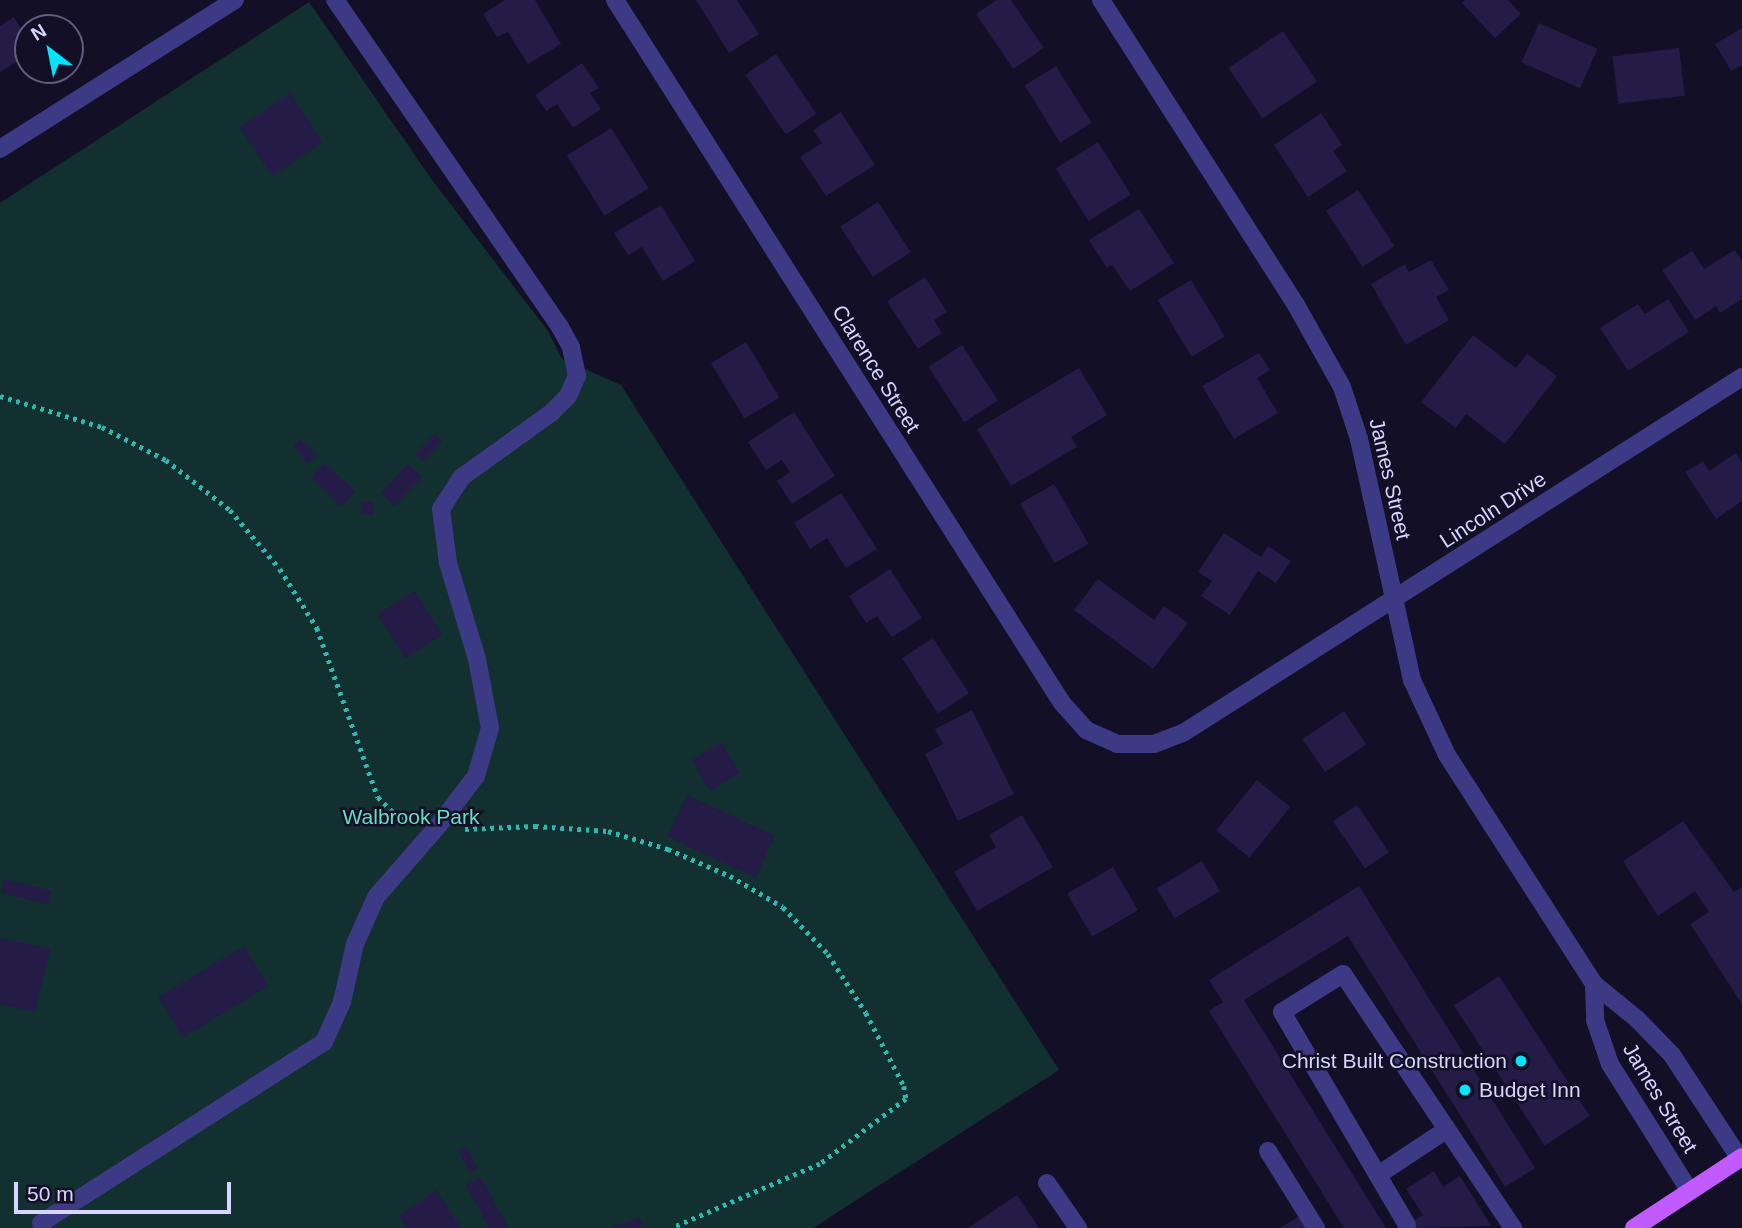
<!DOCTYPE html>
<html>
<head>
<meta charset="utf-8">
<style>
	body { margin:0 }
	#map { position:relative; width:1742px; height:1228px; overflow:hidden; background:#130f26; font-family:Helvetica,sans-serif }
	div>[style] { position:absolute }
	[style*='--x'] { left:calc(var(--x)*1px); top:calc(var(--y)*1px); width:calc(var(--w)*1px); rotate:calc(var(--a)*1deg) }
	.green>* { inset:0; background:#12302f }
	.building>* { inset:0; background:#241b47; transform-origin:0 0 }
	.path>* { height:4.5px; margin-top:-2.25px; transform-origin:0; background:repeating-linear-gradient(90deg,#2fb8b0 0 3.5px,transparent 0 8.5px) }
	.minor>* { height:18px; margin:-9px; padding:0 9px; transform-origin:9px; border-radius:9px; background:#3d3a85 }
	.major>* { height:18px; margin:-9px; padding:0 9px; transform-origin:9px; border-radius:9px; background:#c25bff }
	.dots>* { width:19px; height:19px; translate:-50% -50%; box-sizing:border-box; border:4px solid #130f26; border-radius:50% }
	span { translate:-50% -50%; white-space:nowrap; text-align:center; line-height:1.15; -webkit-text-stroke:5px #130f26; paint-order:stroke }
	.street-label { font-size:21px; color:#d9d4ff }
	.park-label { font-size:21px; color:#5fe0c0 }
	.poi-label { font-size:21px; color:#d9d4ff }
	.right { translate:-100% -50%; text-align:right }
	.left { translate:0 -50%; text-align:left }
	.north { position:absolute; left:14px; top:14px; width:70px; height:70px; box-sizing:border-box; background:#130f26; border:2px solid #625e7d; border-radius:50%; rotate:328deg; font-size:19px; font-weight:700; line-height:28px; text-align:center; color:#d9d4ff }
	.north::after { content:''; display:block; margin:auto; width:24px; height:32px; background:#00e5ff; clip-path:polygon(50% 0,100% 100%,50% 72%,0 100%) }
	.scale { position:absolute; left:14px; top:1182px; width:217px; height:32px; box-sizing:border-box; border:4px solid #d9d4ff; border-top:0; padding-left:9px; font-size:21px; line-height:24px; white-space:nowrap; color:#d9d4ff; -webkit-text-stroke:5px #130f26; paint-order:stroke }
</style>
</head>
<body>
<div id="map">
	<div class="green">
		<i style="clip-path:polygon(309px 2px,432px 180px,548px 331px,562px 359px,621px 385px,1059px 1070px,813px 1228px,0 1228px,0 203px)"></i>
	</div>
	<div class="building">
		<i style="clip-path:polygon(505px 0,535px 0,561px 44px,528px 64px,508px 32px,497px 37px,483px 14px)"></i>
		<i style="clip-path:polygon(696px 0,737px 0,759px 34px,729px 53px)"></i>
		<i style="clip-path:polygon(997px 0,1011px 0,1044px 48px,1013px 69px,976px 14px)"></i>
		<i style="clip-path:polygon(1465px 0,1508px 0,1521px 14px,1495px 38px,1462px 3px)"></i>
		<i style="clip-path:polygon(14px 17px,28px 41px,28px 55px,0 72px,0 26px)"></i>
		<i style="left:1539px;top:23px;width:64px;height:43px;rotate:24deg"></i>
		<i style="clip-path:polygon(1742px 28px,1742px 65px,1731px 71px,1715px 44px)"></i>
		<i style="left:1283px;top:31px;width:61px;height:66px;rotate:56deg"></i>
		<i style="left:1679px;top:48px;width:48px;height:67px;rotate:83deg"></i>
		<i style="left:776px;top:54px;width:72px;height:37px;rotate:56deg"></i>
		<i style="clip-path:polygon(582px 63px,599px 88px,590px 93px,601px 109px,573px 128px,557px 104px,546px 111px,535px 95px)"></i>
		<i style="left:1056px;top:66px;width:67px;height:37px;rotate:58deg"></i>
		<i style="left:290px;top:93px;width:59px;height:61px;rotate:56deg"></i>
		<i style="clip-path:polygon(841px 112px,875px 165px,826px 196px,800px 157px,822px 143px,813px 130px)"></i>
		<i style="clip-path:polygon(1321px 113px,1342px 145px,1333px 151px,1347px 171px,1308px 197px,1274px 145px)"></i>
		<i style="left:611px;top:128px;width:71px;height:52px;rotate:58deg"></i>
		<i style="left:1098px;top:142px;width:62px;height:50px;rotate:58deg"></i>
		<i style="left:1358px;top:190px;width:67px;height:38px;rotate:57deg"></i>
		<i style="left:878px;top:202px;width:60px;height:45px;rotate:57deg"></i>
		<i style="clip-path:polygon(661px 205px,695px 261px,663px 281px,642px 247px,628px 255px,614px 233px)"></i>
		<i style="clip-path:polygon(1139px 209px,1174px 263px,1130px 291px,1112px 265px,1107px 268px,1089px 240px)"></i>
		<i style="clip-path:polygon(1735px 250px,1742px 261px,1742px 299px,1720px 313px,1716px 306px,1695px 320px,1662px 270px,1692px 251px,1704px 269px)"></i>
		<i style="clip-path:polygon(1431px 260px,1449px 290px,1436px 297px,1449px 320px,1406px 345px,1371px 284px,1405px 264px,1409px 272px)"></i>
		<i style="clip-path:polygon(925px 277px,947px 312px,934px 320px,942px 333px,918px 349px,887px 301px)"></i>
		<i style="left:1191px;top:280px;width:66px;height:39px;rotate:59deg"></i>
		<i style="clip-path:polygon(1668px 299px,1689px 332px,1628px 371px,1600px 328px,1638px 304px,1645px 314px)"></i>
		<i style="clip-path:polygon(1473px 335px,1516px 368px,1527px 354px,1557px 376px,1505px 444px,1466px 414px,1456px 428px,1421px 402px)"></i>
		<i style="left:746px;top:342px;width:65px;height:41px;rotate:59deg"></i>
		<i style="left:962px;top:345px;width:66px;height:40px;rotate:57deg"></i>
		<i style="clip-path:polygon(1259px 353px,1270px 370px,1257px 378px,1278px 413px,1234px 439px,1202px 386px)"></i>
		<i style="clip-path:polygon(1079px 368px,1107px 415px,1071px 437px,1077px 447px,1011px 486px,977px 429px)"></i>
		<i style="clip-path:polygon(794px 412px,835px 476px,792px 504px,777px 481px,790px 472px,782px 460px,766px 470px,748px 442px)"></i>
		<i style="left:435px;top:434px;width:11px;height:28px;rotate:45deg"></i>
		<i style="left:300px;top:439px;width:23px;height:11px;rotate:45deg"></i>
		<i style="clip-path:polygon(1736px 453px,1742px 462px,1742px 501px,1716px 519px,1685px 472px,1703px 461px,1709px 471px)"></i>
		<i style="left:325px;top:463px;width:42px;height:20px;rotate:44deg"></i>
		<i style="left:408px;top:464px;width:19px;height:40px;rotate:43deg"></i>
		<i style="left:1054px;top:484px;width:69px;height:39px;rotate:60deg"></i>
		<i style="clip-path:polygon(841px 493px,877px 549px,846px 568px,827px 538px,810px 549px,794px 523px)"></i>
		<i style="left:361px;top:502px;width:13px;height:13px"></i>
		<i style="clip-path:polygon(1224px 533px,1261px 557px,1268px 546px,1291px 561px,1276px 583px,1258px 571px,1230px 615px,1201px 596px,1212px 581px,1198px 572px)"></i>
		<i style="clip-path:polygon(890px 569px,922px 618px,892px 637px,877px 616px,866px 623px,849px 596px)"></i>
		<i style="clip-path:polygon(1098px 579px,1154px 620px,1164px 606px,1188px 623px,1153px 669px,1074px 610px)"></i>
		<i style="left:415px;top:591px;width:52px;height:44px;rotate:58deg"></i>
		<i style="left:933px;top:638px;width:66px;height:37px;rotate:57deg"></i>
		<i style="clip-path:polygon(972px 710px,1014px 794px,958px 821px,925px 754px,943px 744px,935px 729px)"></i>
		<i style="left:1344px;top:711px;width:40px;height:50px;rotate:56deg"></i>
		<i style="left:721px;top:742px;width:36px;height:35px;rotate:58deg"></i>
		<i style="left:1257px;top:780px;width:43px;height:65px;rotate:39deg"></i>
		<i style="left:687px;top:795px;width:97px;height:46px;rotate:25deg"></i>
		<i style="left:1357px;top:805px;width:57px;height:29px;rotate:56deg"></i>
		<i style="clip-path:polygon(1022px 815px,1053px 867px,977px 911px,954px 872px,996px 847px,989px 835px)"></i>
		<i style="clip-path:polygon(1683px 821px,1734px 892px,1742px 887px,1742px 1004px,1690px 924px,1709px 912px,1695px 891px,1658px 916px,1623px 861px)"></i>
		<i style="left:1202px;top:861px;width:35px;height:53px;rotate:59deg"></i>
		<i style="left:1113px;top:867px;width:50px;height:53px;rotate:60deg"></i>
		<i style="left:4px;top:879px;width:49px;height:14px;rotate:14deg"></i>
		<i style="clip-path:polygon(1359px 886px,1535px 1168px,1505px 1187px,1348px 936px,1244px 1000px,1386px 1228px,1344px 1228px,1209px 1011px,1223px 1002px,1209px 980px)"></i>
		<i style="clip-path:polygon(0 938px,50px 949px,35px 1012px,0 1004px)"></i>
		<i style="left:244px;top:946px;width:47px;height:100px;rotate:59deg"></i>
		<i style="left:1499px;top:976px;width:167px;height:54px;rotate:57deg"></i>
		<i style="left:466px;top:1146px;width:25px;height:9px;rotate:63deg"></i>
		<i style="clip-path:polygon(1434px 1171px,1443px 1187px,1460px 1176px,1491px 1226px,1402px 1228px,1423px 1215px,1406px 1189px)"></i>
		<i style="clip-path:polygon(481px 1177px,508px 1228px,489px 1228px,466px 1185px)"></i>
		<i style="clip-path:polygon(436px 1190px,461px 1228px,407px 1228px,399px 1216px)"></i>
		<i style="clip-path:polygon(1017px 1195px,1039px 1228px,968px 1228px)"></i>
		<i style="clip-path:polygon(1301px 1215px,1309px 1228px,1280px 1228px)"></i>
		<i style="clip-path:polygon(640px 1218px,643px 1227px,610px 1228px,610px 1227px)"></i>
	</div>
	<div class="path">
		<i style="--x:0;--y:396;--w:107;--a:16.9"></i>
		<i style="--x:102;--y:427;--w:72;--a:27.3"></i>
		<i style="--x:166;--y:460;--w:81;--a:38"></i>
		<i style="--x:230;--y:510;--w:77;--a:49.7"></i>
		<i style="--x:280;--y:569;--w:70;--a:57.9"></i>
		<i style="--x:317;--y:628;--w:180;--a:70.2"></i>
		<i style="--x:378;--y:797;--w:23;--a:45"></i>
		<i style="--x:394;--y:813;--w:20;--a:27"></i>
		<i style="--x:465;--y:829;--w:70;--a:-2.5"></i>
		<i style="--x:535;--y:826;--w:73;--a:3.9"></i>
		<i style="--x:608;--y:831;--w:63;--a:16.7"></i>
		<i style="--x:668;--y:849;--w:68;--a:23.5"></i>
		<i style="--x:730;--y:876;--w:61;--a:30.3"></i>
		<i style="--x:783;--y:907;--w:65;--a:46.2"></i>
		<i style="--x:828;--y:954;--w:70;--a:57.2"></i>
		<i style="--x:866;--y:1013;--w:82;--a:62.5"></i>
		<i style="--x:904;--y:1086;--w:13;--a:81"></i>
		<i style="--x:906;--y:1099;--w:108;--a:142.9"></i>
		<i style="--x:820;--y:1164;--w:161;--a:156.6"></i>
	</div>
	<div class="minor">
		<i style="--x:615;--y:0;--w:833;--a:57.55"></i>
		<i style="--x:1062;--y:703;--w:36;--a:48"></i>
		<i style="--x:1086;--y:730;--w:34;--a:24"></i>
		<i style="--x:1117;--y:744;--w:37;--a:0"></i>
		<i style="--x:1154;--y:744;--w:31;--a:-21"></i>
		<i style="--x:1183;--y:733;--w:663;--a:-32.49"></i>
		<i style="--x:1101;--y:0;--w:362;--a:57.4"></i>
		<i style="--x:1296;--y:305;--w:94;--a:60.7"></i>
		<i style="--x:1342;--y:387;--w:55;--a:71.9"></i>
		<i style="--x:1359;--y:439;--w:247;--a:77.6"></i>
		<i style="--x:1412;--y:680;--w:83;--a:65"></i>
		<i style="--x:1447;--y:755;--w:272;--a:57.3"></i>
		<i style="--x:1594;--y:984;--w:55;--a:39.1"></i>
		<i style="--x:1637;--y:1019;--w:50;--a:45.8"></i>
		<i style="--x:1672;--y:1055;--w:124;--a:56.8"></i>
		<i style="--x:0;--y:149;--w:278;--a:-32.4"></i>
		<i style="--x:1594;--y:984;--w:36;--a:88"></i>
		<i style="--x:1595;--y:1020;--w:46;--a:71.2"></i>
		<i style="--x:1610;--y:1064;--w:149;--a:57.9"></i>
		<i style="--x:1268;--y:1151;--w:91;--a:58.1"></i>
		<i style="--x:1378;--y:1175;--w:82;--a:-33.5"></i>
		<i style="--x:1047;--y:1183;--w:55;--a:55.4"></i>
		<i style="--x:41;--y:1223;--w:336;--a:-32.6"></i>
		<i style="--x:324;--y:1042;--w:44;--a:-65.8"></i>
		<i style="--x:342;--y:1002;--w:59;--a:-77.4"></i>
		<i style="--x:355;--y:944;--w:51;--a:-65.9"></i>
		<i style="--x:376;--y:897;--w:94;--a:-48.9"></i>
		<i style="--x:438;--y:826;--w:63;--a:-52.8"></i>
		<i style="--x:476;--y:776;--w:50;--a:-73.7"></i>
		<i style="--x:490;--y:728;--w:70;--a:-100.7"></i>
		<i style="--x:477;--y:659;--w:100;--a:-106.8"></i>
		<i style="--x:448;--y:563;--w:54;--a:-97.4"></i>
		<i style="--x:441;--y:509;--w:38;--a:-57"></i>
		<i style="--x:462;--y:477;--w:110;--a:-35.7"></i>
		<i style="--x:551;--y:413;--w:24;--a:-45"></i>
		<i style="--x:568;--y:396;--w:22;--a:-66"></i>
		<i style="--x:577;--y:376;--w:30;--a:-102"></i>
		<i style="--x:571;--y:347;--w:23;--a:-119"></i>
		<i style="--x:560;--y:327;--w:397;--a:-124.5"></i>
		<i style="--x:1407;--y:1225;--w:247;--a:-120.4"></i>
		<i style="--x:1282;--y:1012;--w:72;--a:-31.9"></i>
		<i style="--x:1343;--y:974;--w:306;--a:56.2"></i>
	</div>
	<div class="major">
		<i style="--x:1634;--y:1228;--w:129;--a:-33.3"></i>
	</div>
	<div class="dots">
		<i style="left:1521px;top:1061px;background:#00e5ff"></i>
		<i style="left:1465px;top:1090px;background:#00e5ff"></i>
	</div>
	<div class="street-label">
		<span style="left:876px;top:369px;rotate:58deg">Clarence Street</span>
		<span style="left:1390px;top:479px;rotate:77deg">James Street</span>
		<span style="left:1493px;top:510px;rotate:-33deg">Lincoln Drive</span>
		<span style="left:1660px;top:1098px;rotate:59deg">James Street</span>
	</div>
	<div class="park-label">
		<span style="left:411px;top:817px">Walbrook Park</span>
	</div>
	<div class="poi-label">
		<span class="right" style="left:1507px;top:1061px">Christ Built Construction</span>
		<span class="left" style="left:1479px;top:1090px">Budget Inn</span>
	</div>
	<div class="north">N</div>
	<div class="scale">50 m</div>
</div>
</body>
</html>
